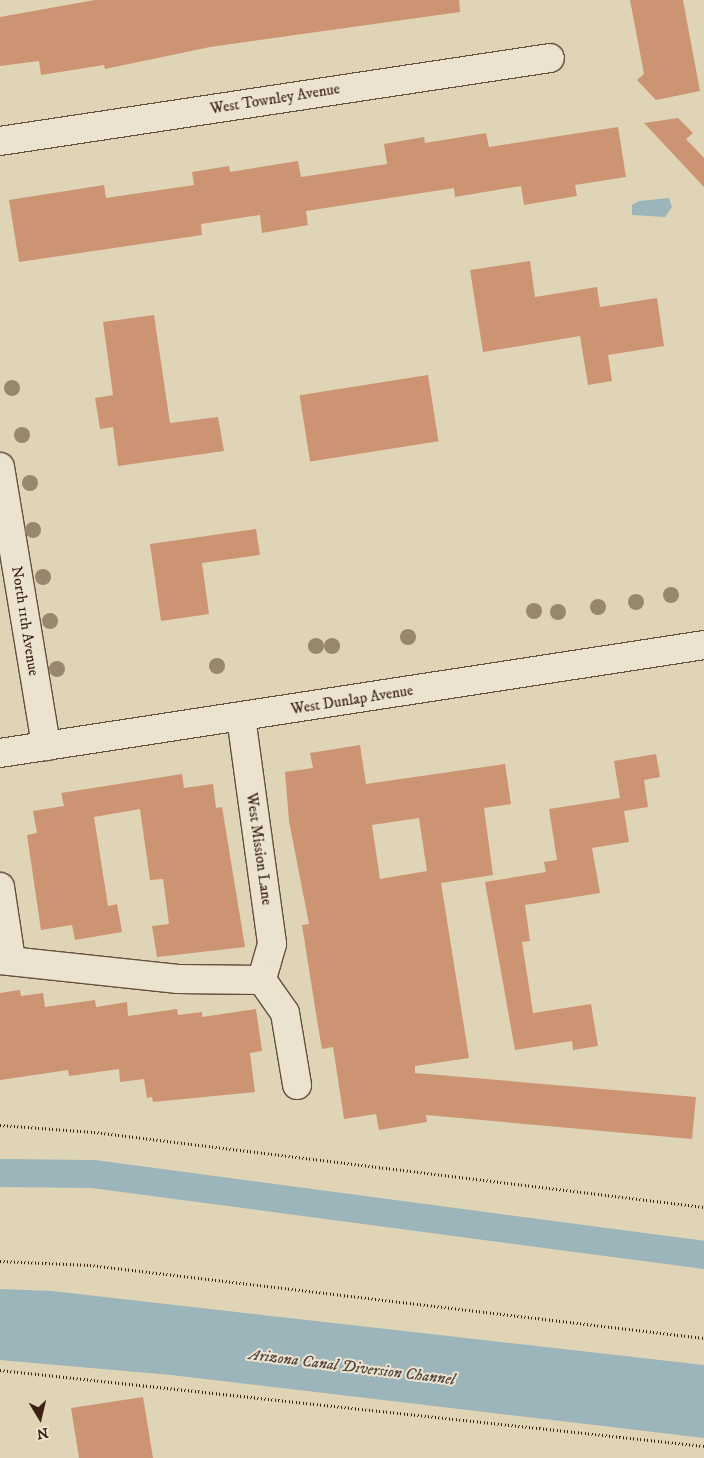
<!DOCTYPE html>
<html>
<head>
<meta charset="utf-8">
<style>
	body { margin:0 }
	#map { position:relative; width:704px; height:1458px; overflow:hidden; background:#e0d4b6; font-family:"IM FELL DW Pica",serif }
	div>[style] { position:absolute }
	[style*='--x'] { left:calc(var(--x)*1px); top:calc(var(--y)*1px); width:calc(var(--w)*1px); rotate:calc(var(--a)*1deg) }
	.water>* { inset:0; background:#9bb5ba }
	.canal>* { height:28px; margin:-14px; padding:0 14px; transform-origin:14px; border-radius:14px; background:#9bb5ba }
	.building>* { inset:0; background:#cc9472; transform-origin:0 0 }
	.path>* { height:3px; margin-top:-1.5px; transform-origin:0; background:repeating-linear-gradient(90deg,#3d2113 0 1px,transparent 0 3.5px) }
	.roads { filter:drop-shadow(1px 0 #664e3c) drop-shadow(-1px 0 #664e3c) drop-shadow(0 1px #664e3c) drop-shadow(0 -1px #664e3c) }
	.street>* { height:28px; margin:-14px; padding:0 14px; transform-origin:14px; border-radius:14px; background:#ebe3d0 }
	.secondary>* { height:28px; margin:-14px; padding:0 14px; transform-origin:14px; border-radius:14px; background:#ebe3d0 }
	.trees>* { width:16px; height:16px; margin:-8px; border-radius:50%; background:#97876c }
	span { translate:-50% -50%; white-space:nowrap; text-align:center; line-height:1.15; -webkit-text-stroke:4px #ebe3d0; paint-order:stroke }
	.street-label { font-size:15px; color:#3d2113 }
	.water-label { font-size:16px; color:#54463d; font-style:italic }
	.north { position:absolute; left:15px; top:1393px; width:50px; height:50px; -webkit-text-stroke:4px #ebe3d0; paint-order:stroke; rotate:171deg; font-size:14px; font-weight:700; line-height:20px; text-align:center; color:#3d2113 }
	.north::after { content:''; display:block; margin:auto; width:18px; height:22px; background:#3d2113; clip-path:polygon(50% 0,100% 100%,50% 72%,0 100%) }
</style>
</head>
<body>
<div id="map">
	<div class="water">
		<i style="clip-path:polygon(669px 198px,672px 207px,665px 217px,632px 215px,632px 205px,639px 201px)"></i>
		<i style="clip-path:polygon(0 1289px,52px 1291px,704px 1365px,704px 1438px,171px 1375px,0 1360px)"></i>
	</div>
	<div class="canal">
		<i style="--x:0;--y:1173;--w:93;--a:0.6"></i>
		<i style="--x:93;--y:1174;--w:616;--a:7.55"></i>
	</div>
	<div class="building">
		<i style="clip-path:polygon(95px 0,459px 0,460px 12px,210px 47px,105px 69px,104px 65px,41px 75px,39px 61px,0 66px,0 17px)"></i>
		<i style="clip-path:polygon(630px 0,683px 0,700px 91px,656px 100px,637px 80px,644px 74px)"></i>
		<i style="clip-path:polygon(678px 118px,693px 133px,686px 139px,704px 158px,704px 187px,644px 123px)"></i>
		<i style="clip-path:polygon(618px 127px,626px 177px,575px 185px,577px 196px,524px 205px,521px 186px,455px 197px,454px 188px,306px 211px,308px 225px,262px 233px,260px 215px,201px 224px,202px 235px,19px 262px,9px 200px,104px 185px,106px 198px,194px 185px,192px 172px,229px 166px,230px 172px,298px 161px,301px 177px,387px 164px,384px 144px,424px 137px,425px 143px,486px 133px,489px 147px)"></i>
		<i style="clip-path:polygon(530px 261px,535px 297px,597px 287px,600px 307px,657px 298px,664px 346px,608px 355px,612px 381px,588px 385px,580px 336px,483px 352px,470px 270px)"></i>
		<i style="clip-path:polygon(154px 315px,170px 423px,218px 417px,224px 451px,118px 466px,113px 427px,100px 429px,95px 398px,113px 395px,103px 322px)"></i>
		<i style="left:428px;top:375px;width:67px;height:130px;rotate:81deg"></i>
		<i style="clip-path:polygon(256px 529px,260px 555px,202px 563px,209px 614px,161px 621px,150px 544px)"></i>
		<i style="clip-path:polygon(evenodd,360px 745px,366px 784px,505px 764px,511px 804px,484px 808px,493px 875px,441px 883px,469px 1058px,415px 1066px,415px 1073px,696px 1097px,692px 1139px,426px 1115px,427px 1122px,379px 1130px,376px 1114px,344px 1119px,333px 1047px,322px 1049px,318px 1026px,302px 925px,309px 924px,289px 821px,285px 772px,313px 768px,310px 753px,360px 745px,419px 818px,427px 871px,380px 879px,372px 825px,419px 818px)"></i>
		<i style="clip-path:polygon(656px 754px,660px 777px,644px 780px,648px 807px,624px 811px,629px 842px,592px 848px,600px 893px,525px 905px,530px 941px,522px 942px,533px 1013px,591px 1004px,598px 1046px,573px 1050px,572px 1041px,515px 1050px,485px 882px,546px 872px,544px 862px,557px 860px,549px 809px,620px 798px,614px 761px)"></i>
		<i style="clip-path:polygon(182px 774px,184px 788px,213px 784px,216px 808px,222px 807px,245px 947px,157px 957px,152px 926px,169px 924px,163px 879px,150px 880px,140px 809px,94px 817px,108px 906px,117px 904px,122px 932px,75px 940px,72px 925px,41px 930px,27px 835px,37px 833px,33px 811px,64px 806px,61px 793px)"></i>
		<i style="clip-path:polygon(20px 990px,21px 996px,43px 993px,45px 1007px,95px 1000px,96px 1007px,127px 1002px,128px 1016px,177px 1009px,178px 1015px,202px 1012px,202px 1017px,256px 1009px,262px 1051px,250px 1053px,255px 1092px,153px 1102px,152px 1097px,147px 1098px,144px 1079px,120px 1082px,119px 1069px,69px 1076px,68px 1070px,0 1080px,0 993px)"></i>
		<i style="clip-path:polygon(143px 1397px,153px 1458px,79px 1458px,71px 1408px)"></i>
	</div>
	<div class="path">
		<i style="--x:0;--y:1125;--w:94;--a:4.3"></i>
		<i style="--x:94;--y:1132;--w:615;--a:7.01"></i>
		<i style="--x:0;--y:1261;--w:90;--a:2.5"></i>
		<i style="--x:90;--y:1265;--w:618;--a:6.78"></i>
		<i style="--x:0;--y:1370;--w:708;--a:6.16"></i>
	</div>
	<div class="roads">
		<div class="street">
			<i style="--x:0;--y:141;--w:556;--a:-8.58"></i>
			<i style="--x:0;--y:467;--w:283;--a:80.6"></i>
			<i style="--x:241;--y:717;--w:229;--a:82.2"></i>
			<i style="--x:272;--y:944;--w:37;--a:106"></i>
			<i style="--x:262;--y:980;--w:40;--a:55.1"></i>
			<i style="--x:285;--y:1013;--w:73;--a:80.5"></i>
			<i style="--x:0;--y:887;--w:74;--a:81.4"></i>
			<i style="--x:0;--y:960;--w:179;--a:6.1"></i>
			<i style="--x:178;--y:979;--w:84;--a:0.7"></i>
		</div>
		<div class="secondary">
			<i style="--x:0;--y:753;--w:712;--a:-8.72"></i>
		</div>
	</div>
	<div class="trees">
		<i style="left:12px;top:388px"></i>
		<i style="left:22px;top:435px"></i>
		<i style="left:30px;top:483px"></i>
		<i style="left:33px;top:530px"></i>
		<i style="left:43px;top:577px"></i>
		<i style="left:671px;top:595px"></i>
		<i style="left:636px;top:602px"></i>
		<i style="left:598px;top:607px"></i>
		<i style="left:534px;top:611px"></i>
		<i style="left:558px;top:612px"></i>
		<i style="left:50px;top:621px"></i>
		<i style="left:408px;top:637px"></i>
		<i style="left:316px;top:646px"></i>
		<i style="left:332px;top:646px"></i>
		<i style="left:217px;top:666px"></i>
		<i style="left:57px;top:669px"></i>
	</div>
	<div class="street-label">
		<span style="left:275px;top:99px;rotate:-9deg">West Townley Avenue</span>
		<span style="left:25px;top:621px;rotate:81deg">North 11th Avenue</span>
		<span style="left:352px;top:700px;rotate:-9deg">West Dunlap Avenue</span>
		<span style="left:259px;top:849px;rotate:82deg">West Mission Lane</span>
	</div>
	<div class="water-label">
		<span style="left:352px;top:1367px;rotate:7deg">Arizona Canal Diversion Channel</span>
	</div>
	<div class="north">N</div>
</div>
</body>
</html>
